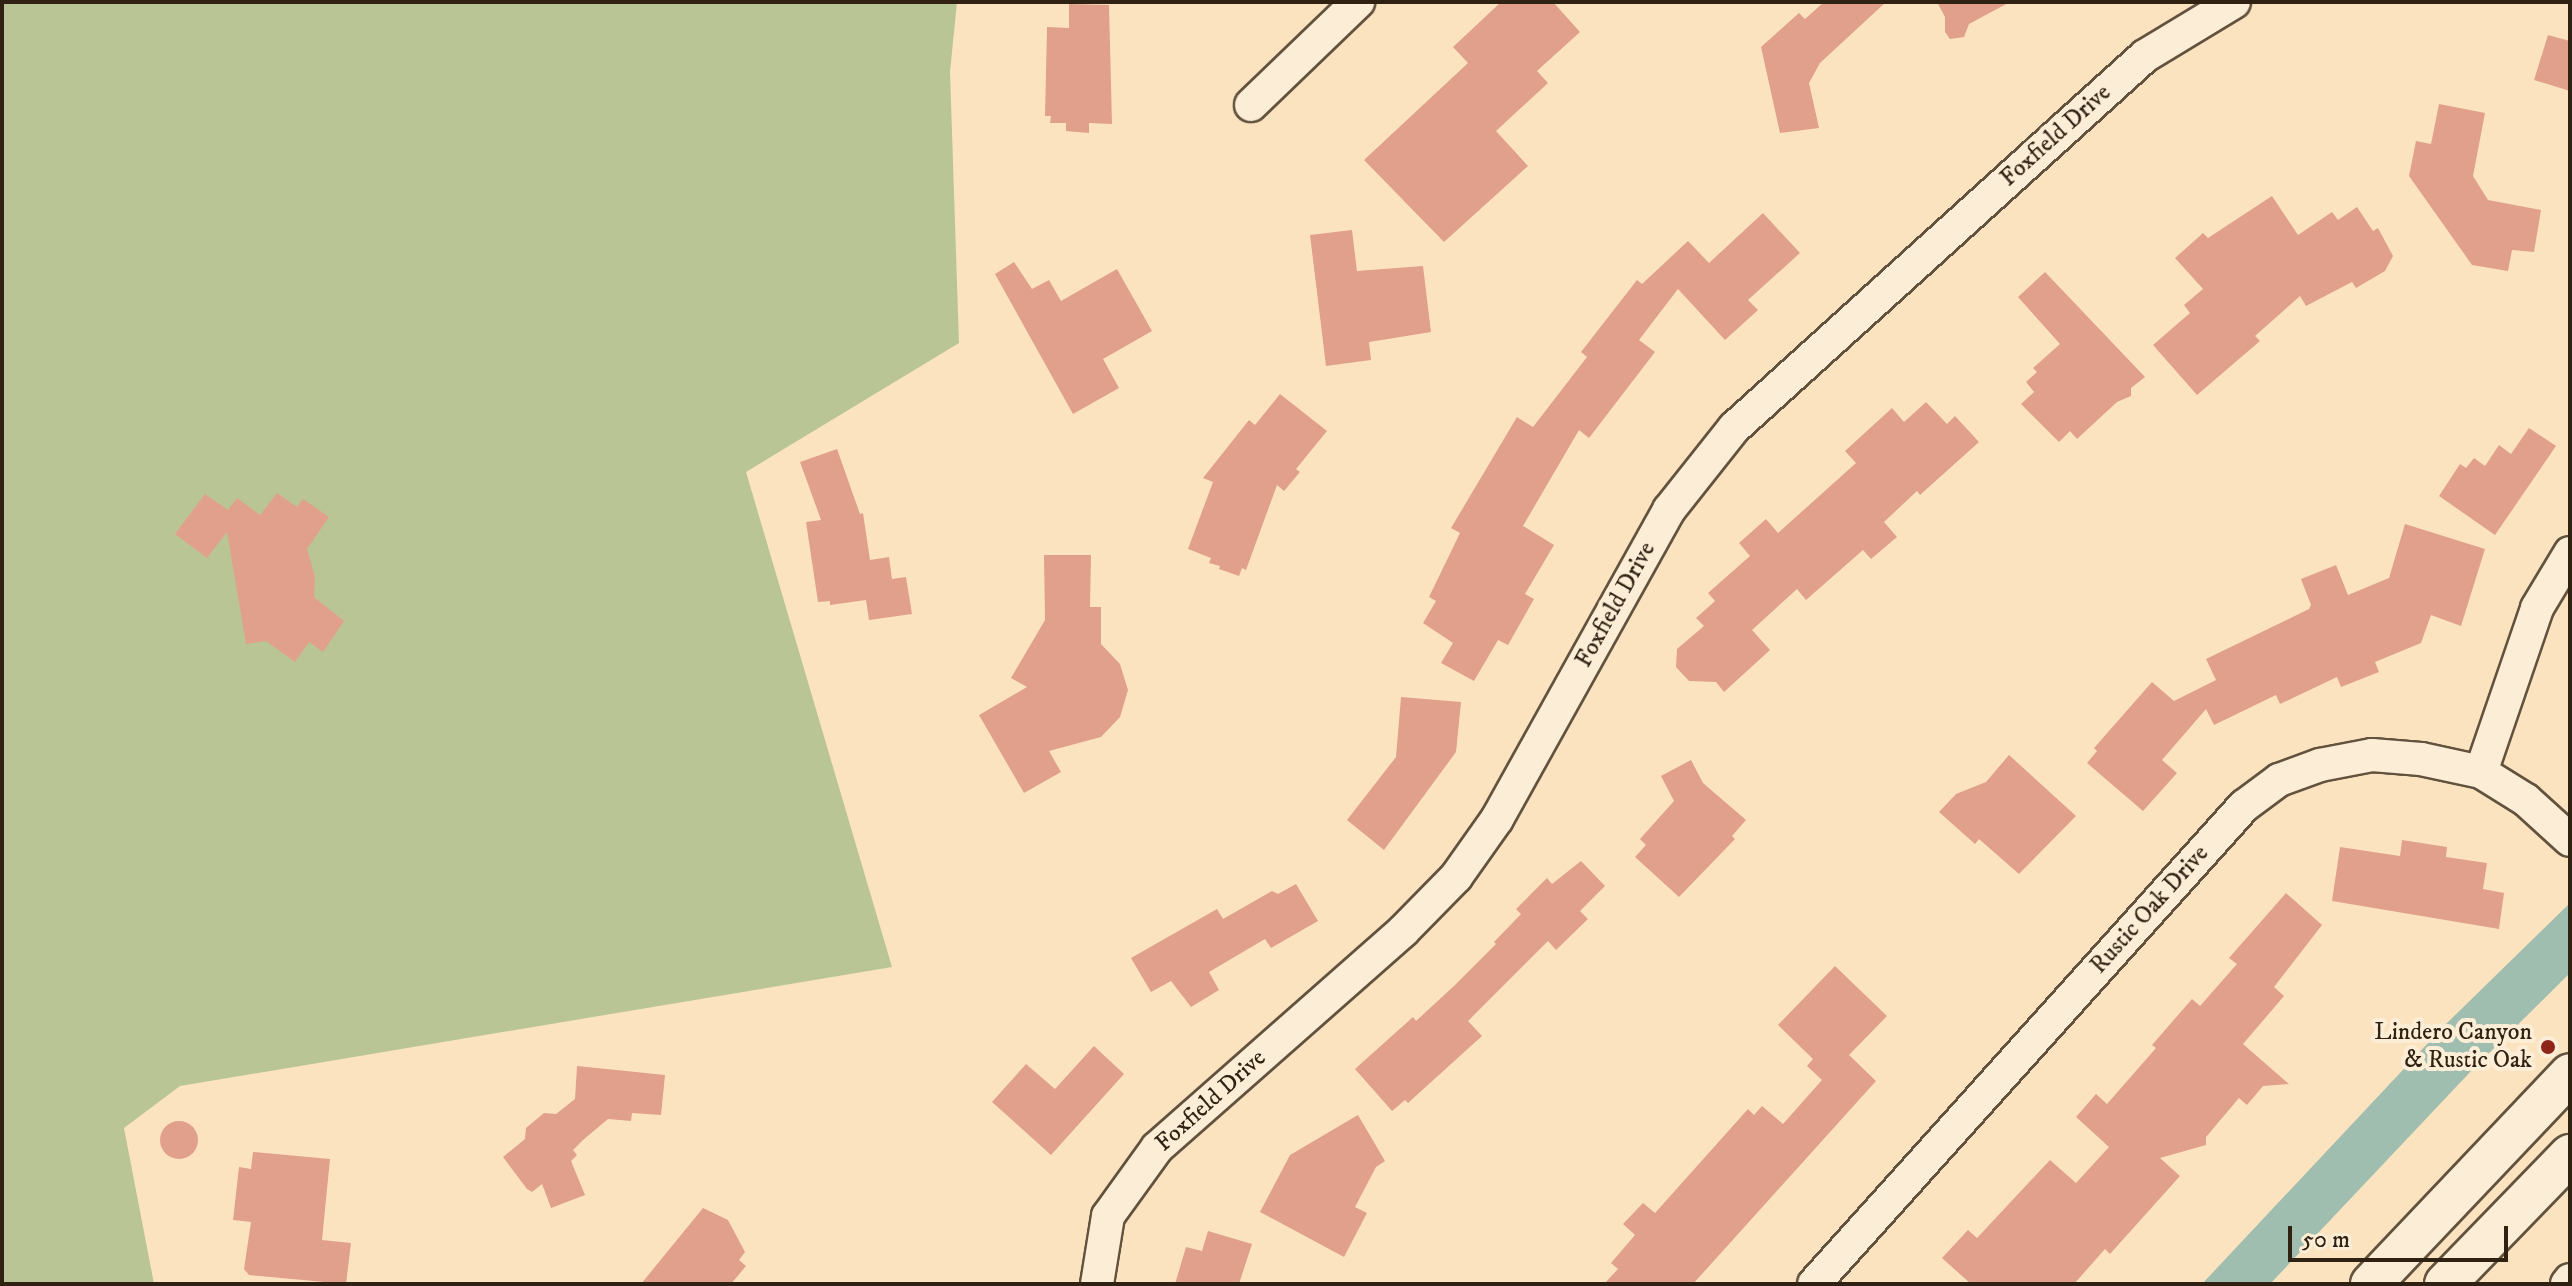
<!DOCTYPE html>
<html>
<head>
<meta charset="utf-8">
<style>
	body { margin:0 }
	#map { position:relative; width:2572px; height:1286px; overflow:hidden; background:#fbe3c0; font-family:"IM FELL DW Pica",serif }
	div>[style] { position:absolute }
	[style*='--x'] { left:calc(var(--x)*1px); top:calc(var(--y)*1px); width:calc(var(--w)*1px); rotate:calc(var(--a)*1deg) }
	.green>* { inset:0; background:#bac596 }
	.water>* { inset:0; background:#9fbeaf }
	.building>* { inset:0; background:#e1a08b }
	.round { border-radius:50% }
	.roads { filter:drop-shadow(2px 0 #62523e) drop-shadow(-2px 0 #62523e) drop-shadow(0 2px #62523e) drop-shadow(0 -2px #62523e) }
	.minor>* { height:32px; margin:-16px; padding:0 16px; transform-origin:16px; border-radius:16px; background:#fcedd6 }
	.tertiary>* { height:40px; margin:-20px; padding:0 20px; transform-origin:20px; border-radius:20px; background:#fcedd6 }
	.dots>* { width:22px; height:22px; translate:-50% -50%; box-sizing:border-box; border:4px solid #fcedd6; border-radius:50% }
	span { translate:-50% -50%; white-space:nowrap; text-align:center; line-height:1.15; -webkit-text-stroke:8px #fcedd6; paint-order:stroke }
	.street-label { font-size:24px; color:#2f2213 }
	.poi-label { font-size:24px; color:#2f2213 }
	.right { translate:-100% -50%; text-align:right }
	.frame { position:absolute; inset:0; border:4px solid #2f2213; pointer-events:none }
	.scale { position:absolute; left:2288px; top:1226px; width:220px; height:36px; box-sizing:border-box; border:4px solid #2f2213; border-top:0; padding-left:10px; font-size:24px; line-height:28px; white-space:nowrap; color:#2f2213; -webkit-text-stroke:6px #fcedd6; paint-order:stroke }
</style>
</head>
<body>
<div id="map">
	<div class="green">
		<i style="clip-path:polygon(2px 2px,957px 2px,950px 72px,959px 343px,746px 472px,892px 967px,180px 1086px,124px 1128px,154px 1284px,2px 1284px)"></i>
	</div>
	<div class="water">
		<i style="clip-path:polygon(2570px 903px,2570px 973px,2473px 1069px,2270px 1284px,2202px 1284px,2445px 1025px)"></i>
	</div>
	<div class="building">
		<i style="clip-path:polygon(1501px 2px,1553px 2px,1580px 32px,1537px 71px,1548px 83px,1496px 131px,1528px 166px,1444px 242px,1364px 160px,1468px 63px,1453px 47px)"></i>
		<i style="clip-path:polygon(1824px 2px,1886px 2px,1820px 63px,1809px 83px,1819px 128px,1780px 133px,1761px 47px,1799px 13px,1805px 19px)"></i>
		<i style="clip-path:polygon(1937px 2px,2010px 2px,1969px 24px,1964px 37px,1950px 39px,1945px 32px,1945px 17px)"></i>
		<i style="clip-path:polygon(1069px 4px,1109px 5px,1112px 124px,1089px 123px,1089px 133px,1066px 131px,1066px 123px,1050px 123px,1051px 116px,1045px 116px,1047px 27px,1069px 28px)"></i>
		<i style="clip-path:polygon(2548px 35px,2570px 41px,2570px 91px,2534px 80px)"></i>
		<i style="clip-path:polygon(2439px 104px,2485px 113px,2473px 176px,2488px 200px,2541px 210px,2534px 252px,2512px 250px,2508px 271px,2472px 265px,2409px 176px,2416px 141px,2431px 144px)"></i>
		<i style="clip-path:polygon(2272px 196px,2298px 235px,2332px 212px,2338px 220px,2357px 207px,2373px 231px,2378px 228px,2393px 256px,2385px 271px,2356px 288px,2352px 282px,2306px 306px,2300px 296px,2255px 336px,2260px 341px,2197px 395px,2153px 345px,2190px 313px,2184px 305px,2203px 289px,2175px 258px,2203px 233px,2208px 238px)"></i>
		<i style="clip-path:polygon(1763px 213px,1800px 253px,1748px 300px,1758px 310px,1725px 340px,1678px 289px,1639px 340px,1655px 352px,1589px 438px,1579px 430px,1523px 526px,1554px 545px,1525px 594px,1534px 599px,1508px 645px,1498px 640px,1474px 681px,1441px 663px,1453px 643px,1423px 623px,1436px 601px,1429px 597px,1460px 533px,1451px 528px,1517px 417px,1533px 427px,1587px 357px,1581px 352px,1637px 280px,1642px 284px,1688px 241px,1709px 263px)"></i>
		<i style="clip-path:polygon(1352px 230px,1357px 271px,1423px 266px,1431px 332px,1369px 342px,1371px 360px,1326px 366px,1310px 235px)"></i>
		<i style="clip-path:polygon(1014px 262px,1032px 289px,1049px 280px,1061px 301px,1117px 269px,1152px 331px,1103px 359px,1119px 388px,1073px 414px,995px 274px)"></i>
		<i style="clip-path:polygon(2045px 272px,2145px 377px,2131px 388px,2131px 396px,2117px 402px,2077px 439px,2070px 431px,2059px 442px,2021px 404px,2034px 392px,2026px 382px,2037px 372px,2033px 368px,2060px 344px,2018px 297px)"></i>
		<i style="clip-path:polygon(1280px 394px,1327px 431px,1296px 469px,1300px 472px,1284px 491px,1277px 485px,1246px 570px,1242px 568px,1239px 576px,1219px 569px,1220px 566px,1209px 563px,1211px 558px,1188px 549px,1213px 482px,1203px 478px,1249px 420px,1255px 425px)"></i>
		<i style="clip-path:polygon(1926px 402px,1947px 424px,1955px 416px,1979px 442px,1920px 495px,1917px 491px,1884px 522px,1897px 537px,1871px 559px,1863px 550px,1806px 600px,1797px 589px,1752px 630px,1770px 650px,1724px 692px,1716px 682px,1689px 681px,1676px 667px,1677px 649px,1704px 626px,1696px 618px,1715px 601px,1708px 593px,1750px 556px,1739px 543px,1766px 519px,1778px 533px,1856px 463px,1845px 451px,1892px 408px,1904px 422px)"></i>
		<i style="clip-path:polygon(2529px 428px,2556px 446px,2495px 535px,2439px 496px,2460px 464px,2466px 468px,2474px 458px,2485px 466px,2499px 445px,2511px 454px)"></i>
		<i style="clip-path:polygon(837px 449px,860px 514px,863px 513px,870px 560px,889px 557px,892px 579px,906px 577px,912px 614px,869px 620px,866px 600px,830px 605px,830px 601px,818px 602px,806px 522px,821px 520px,800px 462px)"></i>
		<i style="clip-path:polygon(277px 493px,297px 507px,303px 499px,329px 517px,307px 549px,315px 577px,314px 597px,344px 621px,323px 652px,309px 642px,295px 662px,266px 641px,246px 644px,227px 532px,207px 558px,175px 534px,205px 494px,228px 510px,237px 498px,260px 515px)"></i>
		<i style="clip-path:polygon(2405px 524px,2485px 549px,2461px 626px,2431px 615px,2421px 643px,2375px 662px,2379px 672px,2341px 687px,2337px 677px,2280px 704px,2276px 695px,2214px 725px,2206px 709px,2162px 760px,2177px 773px,2143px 811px,2087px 763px,2097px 751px,2094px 748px,2152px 682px,2174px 701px,2216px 680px,2206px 659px,2309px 609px,2311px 605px,2301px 579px,2336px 565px,2348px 595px,2389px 578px)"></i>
		<i style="clip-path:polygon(1044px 555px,1091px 555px,1090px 607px,1101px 607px,1101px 644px,1120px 664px,1128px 690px,1120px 717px,1101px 737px,1049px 751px,1061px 772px,1024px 793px,979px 715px,1027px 687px,1011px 678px,1045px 620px)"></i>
		<i style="clip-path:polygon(1401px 697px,1461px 702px,1456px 752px,1384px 850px,1347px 820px,1396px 757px)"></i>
		<i style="clip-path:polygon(2009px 755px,2076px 816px,2019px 874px,1979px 839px,1975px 844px,1939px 812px,1956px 794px,1986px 782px)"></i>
		<i style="clip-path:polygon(1691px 760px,1703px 783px,1746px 820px,1732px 836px,1735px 839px,1679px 897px,1635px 857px,1646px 845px,1640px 839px,1674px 801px,1661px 776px)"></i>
		<i style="clip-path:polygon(2402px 840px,2447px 847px,2446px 857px,2487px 863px,2483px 889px,2504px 893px,2499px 929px,2332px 901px,2340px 847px,2400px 856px)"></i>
		<i style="clip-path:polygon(1581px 861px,1605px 886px,1580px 911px,1588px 919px,1556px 950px,1548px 941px,1468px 1021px,1482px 1036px,1408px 1103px,1405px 1100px,1392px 1111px,1355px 1069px,1413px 1017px,1416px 1021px,1455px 985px,1496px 944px,1494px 942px,1521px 914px,1516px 909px,1547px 878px,1552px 884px)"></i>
		<i style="clip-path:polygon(1296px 884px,1318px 921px,1271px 948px,1265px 939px,1209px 972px,1219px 990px,1191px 1007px,1171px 981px,1151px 992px,1131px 958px,1217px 909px,1223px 919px,1272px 891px,1278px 894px)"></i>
		<i style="clip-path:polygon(2286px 893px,2322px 925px,2274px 987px,2284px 996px,2243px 1044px,2289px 1084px,2263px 1086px,2247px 1105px,2239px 1098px,2206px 1137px,2206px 1145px,2160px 1158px,2180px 1176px,2110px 1254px,2105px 1249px,2074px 1284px,1971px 1284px,1942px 1258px,1968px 1230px,1977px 1238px,2050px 1160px,2076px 1183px,2109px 1147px,2076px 1117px,2096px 1094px,2107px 1104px,2156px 1048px,2152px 1045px,2192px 999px,2200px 1006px,2237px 964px,2229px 958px)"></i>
		<i style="clip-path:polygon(1835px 966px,1887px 1016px,1849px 1055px,1876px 1081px,1693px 1284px,1604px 1284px,1618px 1269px,1611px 1263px,1635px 1235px,1623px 1224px,1643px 1203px,1655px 1213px,1748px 1109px,1754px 1115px,1762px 1106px,1783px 1124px,1822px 1080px,1807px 1066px,1813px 1059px,1778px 1025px)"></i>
		<i style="clip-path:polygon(1094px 1046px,1124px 1074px,1051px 1155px,992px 1102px,1026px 1064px,1055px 1089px)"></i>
		<i style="clip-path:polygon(577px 1066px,665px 1075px,661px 1115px,632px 1113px,631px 1121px,608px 1119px,583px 1140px,573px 1150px,577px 1155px,571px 1161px,585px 1195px,551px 1208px,542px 1184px,532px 1192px,527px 1189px,503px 1157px,525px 1139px,526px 1128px,544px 1113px,556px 1114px,575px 1099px)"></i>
		<i style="clip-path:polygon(1358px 1115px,1385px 1161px,1376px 1167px,1355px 1207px,1367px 1213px,1344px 1257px,1260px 1212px,1290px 1155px)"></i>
		<i class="round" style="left:160px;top:1121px;width:38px;height:38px"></i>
		<i style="clip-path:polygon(253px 1152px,330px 1159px,322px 1240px,351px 1243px,346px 1284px,249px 1275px,244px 1269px,251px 1222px,233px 1220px,239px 1167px,251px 1169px)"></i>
		<i style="clip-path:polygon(703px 1208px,728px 1220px,745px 1252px,739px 1260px,746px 1266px,731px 1284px,641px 1284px)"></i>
		<i style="clip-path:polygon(1208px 1231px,1252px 1244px,1239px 1284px,1175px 1284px,1186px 1247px,1202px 1251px)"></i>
	</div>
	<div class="roads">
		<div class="minor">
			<i style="--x:1251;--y:105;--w:149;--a:-43.9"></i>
			<i style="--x:2481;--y:772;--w:173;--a:-71.1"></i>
			<i style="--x:2537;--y:608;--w:64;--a:-59"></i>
			<i style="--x:1097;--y:1284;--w:69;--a:-80.8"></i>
			<i style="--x:1108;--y:1216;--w:84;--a:-54.2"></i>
			<i style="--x:1157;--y:1148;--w:328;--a:-41.4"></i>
			<i style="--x:1403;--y:931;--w:76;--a:-45.5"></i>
			<i style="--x:1456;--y:877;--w:71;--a:-54.7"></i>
			<i style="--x:1497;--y:819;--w:354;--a:-60.9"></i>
			<i style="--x:1669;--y:510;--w:105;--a:-51.6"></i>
			<i style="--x:1734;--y:428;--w:554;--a:-42.15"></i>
			<i style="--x:2145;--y:56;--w:104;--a:-31.2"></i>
			<i style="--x:1814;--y:1284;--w:643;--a:-48.03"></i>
			<i style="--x:2244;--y:806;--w:44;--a:-36.6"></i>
			<i style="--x:2279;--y:780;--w:44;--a:-20.1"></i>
			<i style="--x:2320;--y:765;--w:53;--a:-10.9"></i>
			<i style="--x:2372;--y:755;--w:49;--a:4.7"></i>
			<i style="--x:2421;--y:759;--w:61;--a:12.2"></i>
			<i style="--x:2481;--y:772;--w:53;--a:31.9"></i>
			<i style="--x:2526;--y:800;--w:59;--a:42.3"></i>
			<i style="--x:2567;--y:1284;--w:5;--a:-53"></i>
		</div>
		<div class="tertiary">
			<i style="--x:2371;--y:1284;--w:289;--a:-46.5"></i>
			<i style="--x:2445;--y:1284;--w:180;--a:-45.9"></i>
		</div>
	</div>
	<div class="dots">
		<i style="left:2548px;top:1047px;background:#8f2418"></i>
	</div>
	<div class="street-label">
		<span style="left:2056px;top:136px;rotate:-42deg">Foxfield Drive</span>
		<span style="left:1616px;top:605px;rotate:-61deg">Foxfield Drive</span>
		<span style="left:2150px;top:910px;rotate:-48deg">Rustic Oak Drive</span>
		<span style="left:1211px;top:1101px;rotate:-42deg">Foxfield Drive</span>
	</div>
	<div class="poi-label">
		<span class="right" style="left:2532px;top:1047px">Lindero Canyon<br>&amp; Rustic Oak</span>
	</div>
	<div class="frame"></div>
	<div class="scale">50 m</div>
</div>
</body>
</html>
